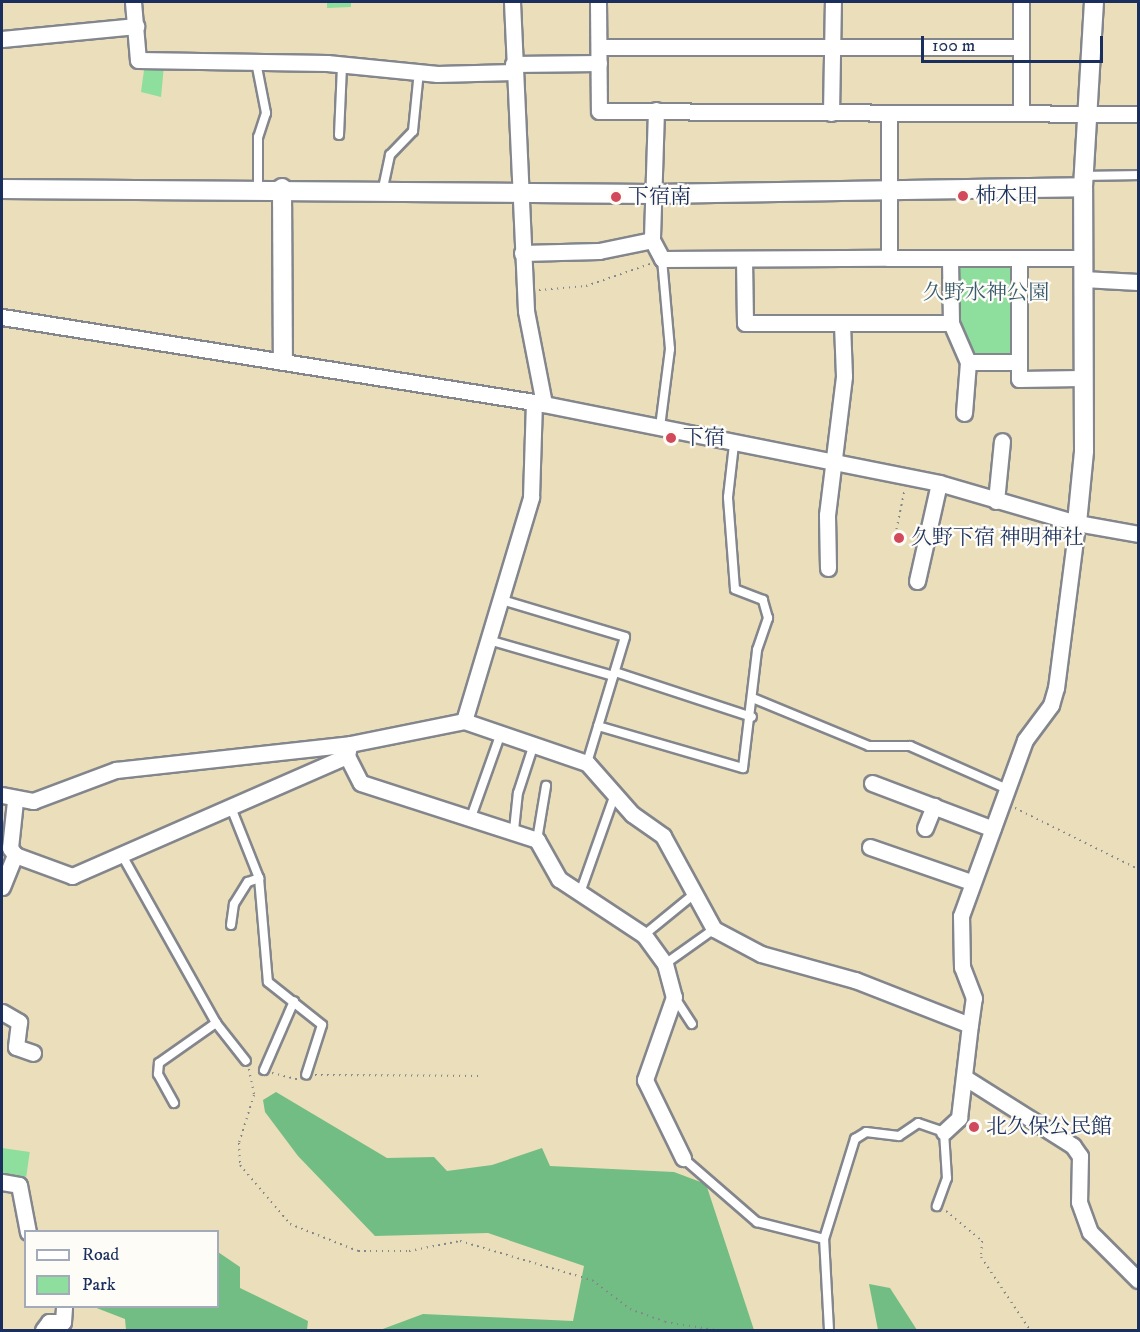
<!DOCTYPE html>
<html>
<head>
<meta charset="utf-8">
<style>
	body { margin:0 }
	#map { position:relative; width:1140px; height:1332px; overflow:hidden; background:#ebdebb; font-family:"IM FELL DW Pica","Noto Serif JP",serif }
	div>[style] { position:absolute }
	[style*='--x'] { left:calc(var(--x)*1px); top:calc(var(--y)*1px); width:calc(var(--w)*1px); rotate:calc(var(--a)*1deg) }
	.green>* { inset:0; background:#8ede9d; transform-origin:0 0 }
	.forest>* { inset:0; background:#72bd84 }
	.path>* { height:2px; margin-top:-1px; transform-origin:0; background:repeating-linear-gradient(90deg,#83868c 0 1.5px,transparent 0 6px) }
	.roads { filter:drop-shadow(2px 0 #83868c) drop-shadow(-2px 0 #83868c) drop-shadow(0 2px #83868c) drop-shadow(0 -2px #83868c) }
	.service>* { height:8px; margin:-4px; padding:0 4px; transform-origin:4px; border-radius:4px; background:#fff }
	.minor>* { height:15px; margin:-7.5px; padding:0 7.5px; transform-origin:7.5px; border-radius:7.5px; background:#fff }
	.tertiary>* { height:18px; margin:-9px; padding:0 9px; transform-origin:9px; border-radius:9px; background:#fff }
	.dots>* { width:16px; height:16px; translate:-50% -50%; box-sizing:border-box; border:3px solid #fdfcf7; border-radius:50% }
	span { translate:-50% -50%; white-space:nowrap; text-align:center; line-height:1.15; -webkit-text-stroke:4.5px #fdfcf7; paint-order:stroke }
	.poi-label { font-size:21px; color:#1b2f5e }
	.left { translate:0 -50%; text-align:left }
	.park-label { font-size:21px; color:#385b6e }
	.frame { position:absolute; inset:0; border:3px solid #1b2f5e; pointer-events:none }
	.legend { position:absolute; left:24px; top:1230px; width:195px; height:78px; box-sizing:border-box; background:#fdfcf7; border:2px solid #a3aaba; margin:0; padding:8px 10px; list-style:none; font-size:18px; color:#1b2f5e }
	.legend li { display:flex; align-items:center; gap:12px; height:30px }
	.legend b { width:30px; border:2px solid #a3aaba }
	.scale { position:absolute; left:921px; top:36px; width:182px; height:27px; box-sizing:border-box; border:3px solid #1b2f5e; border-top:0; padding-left:8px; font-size:18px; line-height:21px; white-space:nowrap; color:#1b2f5e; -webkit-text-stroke:4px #fdfcf7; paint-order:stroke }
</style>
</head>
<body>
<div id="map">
	<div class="green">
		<i style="clip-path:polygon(327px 2px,351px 2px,351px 7px,327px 8px)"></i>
		<i style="clip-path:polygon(145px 63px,164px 65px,161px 97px,141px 92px)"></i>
		<i style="clip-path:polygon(1014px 264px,1013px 358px,962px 355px,956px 265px)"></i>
		<i style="left:2px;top:1148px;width:28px;height:25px;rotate:8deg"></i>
	</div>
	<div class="forest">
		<i style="clip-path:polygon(276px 1092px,387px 1158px,434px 1157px,447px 1171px,492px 1165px,542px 1148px,550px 1166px,674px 1172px,706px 1184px,754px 1330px,380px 1330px,423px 1314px,573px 1321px,584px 1266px,488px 1233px,375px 1236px,298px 1156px,265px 1112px,263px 1100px)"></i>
		<i style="clip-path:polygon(218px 1252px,240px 1267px,240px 1288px,308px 1321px,307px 1330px,126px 1330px,125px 1319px,94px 1307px,218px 1306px)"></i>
		<i style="clip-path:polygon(869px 1284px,890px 1288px,917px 1330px,878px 1330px)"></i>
	</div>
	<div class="path">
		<i style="--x:539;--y:290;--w:47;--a:-4.9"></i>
		<i style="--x:586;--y:286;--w:68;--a:-19"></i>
		<i style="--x:894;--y:541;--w:54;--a:-78.3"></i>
		<i style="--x:1015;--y:808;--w:137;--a:26.4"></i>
		<i style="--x:249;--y:1069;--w:26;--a:79"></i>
		<i style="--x:254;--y:1095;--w:50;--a:107.4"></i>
		<i style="--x:239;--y:1143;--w:22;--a:87"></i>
		<i style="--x:240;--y:1165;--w:77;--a:49.7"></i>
		<i style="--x:290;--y:1224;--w:73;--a:21.7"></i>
		<i style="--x:358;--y:1251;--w:51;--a:0"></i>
		<i style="--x:409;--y:1251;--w:52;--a:-11.1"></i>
		<i style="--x:460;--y:1241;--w:138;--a:16.5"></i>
		<i style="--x:592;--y:1280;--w:48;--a:37.3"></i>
		<i style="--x:630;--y:1309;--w:37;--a:20"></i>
		<i style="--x:665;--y:1322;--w:52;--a:8.9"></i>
		<i style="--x:272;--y:1073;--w:29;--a:14"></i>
		<i style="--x:315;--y:1075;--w:168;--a:0.3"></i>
		<i style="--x:946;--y:1211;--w:47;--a:39.8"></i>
		<i style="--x:982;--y:1241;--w:16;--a:94"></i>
		<i style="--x:981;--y:1257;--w:88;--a:56.1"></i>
	</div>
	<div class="roads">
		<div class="service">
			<i style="--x:256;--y:62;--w:52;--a:78.9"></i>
			<i style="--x:266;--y:113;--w:25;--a:108"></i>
			<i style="--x:258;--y:137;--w:51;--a:90"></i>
			<i style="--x:339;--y:135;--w:69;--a:-87.5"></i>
			<i style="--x:1084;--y:176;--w:54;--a:-1.1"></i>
			<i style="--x:383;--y:188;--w:34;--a:-78"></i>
			<i style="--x:390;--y:155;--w:33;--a:-46"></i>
			<i style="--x:413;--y:131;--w:60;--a:-84.3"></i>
			<i style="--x:660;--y:427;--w:79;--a:-82.7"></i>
			<i style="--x:670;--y:349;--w:90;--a:-95.1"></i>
			<i style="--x:502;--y:600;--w:128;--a:16.7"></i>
			<i style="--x:625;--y:637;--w:132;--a:106.8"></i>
			<i style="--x:492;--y:641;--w:126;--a:16.1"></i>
			<i style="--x:615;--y:672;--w:144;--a:18.2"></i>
			<i style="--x:755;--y:699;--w:123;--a:22.4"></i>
			<i style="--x:869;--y:746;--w:41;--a:0"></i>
			<i style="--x:910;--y:746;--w:106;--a:23.9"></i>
			<i style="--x:598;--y:726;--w:151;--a:16.2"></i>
			<i style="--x:743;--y:768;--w:119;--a:-83.2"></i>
			<i style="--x:757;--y:650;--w:34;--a:-71"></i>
			<i style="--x:768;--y:618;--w:19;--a:-106"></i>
			<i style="--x:763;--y:600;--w:30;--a:-159"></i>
			<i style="--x:735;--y:589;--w:92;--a:-94.4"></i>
			<i style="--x:728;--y:497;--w:53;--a:-83.5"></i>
			<i style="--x:230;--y:805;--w:79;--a:68.3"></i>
			<i style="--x:259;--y:878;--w:104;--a:85.1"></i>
			<i style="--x:268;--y:982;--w:69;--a:38.5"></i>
			<i style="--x:322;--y:1025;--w:52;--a:107.7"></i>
			<i style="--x:470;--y:820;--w:92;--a:-70.4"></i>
			<i style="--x:514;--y:830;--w:37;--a:-84"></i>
			<i style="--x:518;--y:793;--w:52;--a:-71.9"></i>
			<i style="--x:537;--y:840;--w:55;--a:-80.5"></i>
			<i style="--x:123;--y:857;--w:190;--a:60.7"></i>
			<i style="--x:216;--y:1023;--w:48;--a:51.7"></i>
			<i style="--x:580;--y:893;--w:102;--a:-70.5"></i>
			<i style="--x:231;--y:925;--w:21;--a:-82"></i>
			<i style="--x:234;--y:904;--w:26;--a:-58"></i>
			<i style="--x:248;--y:882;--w:12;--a:-20"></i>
			<i style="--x:644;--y:935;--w:63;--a:-39.2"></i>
			<i style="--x:665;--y:964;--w:60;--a:-35.5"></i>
			<i style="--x:675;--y:998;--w:31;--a:57"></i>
			<i style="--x:264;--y:1070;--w:75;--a:-66.5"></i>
			<i style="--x:174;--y:1103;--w:33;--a:-119"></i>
			<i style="--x:158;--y:1074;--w:11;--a:-85"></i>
			<i style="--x:159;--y:1063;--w:70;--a:-35.1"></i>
			<i style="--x:683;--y:1158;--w:98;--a:40.9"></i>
			<i style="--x:757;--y:1222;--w:69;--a:14.2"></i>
			<i style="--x:829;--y:1330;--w:91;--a:-93.1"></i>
			<i style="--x:824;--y:1239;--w:105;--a:-72.8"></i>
			<i style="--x:855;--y:1139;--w:13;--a:-32"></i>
			<i style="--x:866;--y:1132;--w:33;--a:7"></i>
			<i style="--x:899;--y:1136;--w:23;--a:-34"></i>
			<i style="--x:918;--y:1123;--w:28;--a:19"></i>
			<i style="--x:944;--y:1132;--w:46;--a:86.3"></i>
			<i style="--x:947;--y:1178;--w:30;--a:110"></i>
		</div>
		<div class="minor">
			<i style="--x:133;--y:2;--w:58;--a:85.1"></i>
			<i style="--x:138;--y:60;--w:189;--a:0.9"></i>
			<i style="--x:327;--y:63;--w:111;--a:5.7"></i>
			<i style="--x:437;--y:74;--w:77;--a:-1.5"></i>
			<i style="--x:512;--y:2;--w:309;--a:87.4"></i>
			<i style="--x:526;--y:311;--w:95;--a:79"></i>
			<i style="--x:598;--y:2;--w:109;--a:89.5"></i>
			<i style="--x:599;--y:111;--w:539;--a:0.32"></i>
			<i style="--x:2;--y:39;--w:135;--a:-5.5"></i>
			<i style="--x:599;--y:47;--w:422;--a:0"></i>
			<i style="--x:513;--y:64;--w:86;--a:-0.7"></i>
			<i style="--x:656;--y:110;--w:130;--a:91.8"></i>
			<i style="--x:652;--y:240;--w:21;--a:62"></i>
			<i style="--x:662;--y:259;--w:227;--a:-0.3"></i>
			<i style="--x:889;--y:258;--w:144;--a:-90"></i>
			<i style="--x:831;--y:113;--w:111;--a:-89"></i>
			<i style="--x:1021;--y:113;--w:111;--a:-90"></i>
			<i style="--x:522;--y:253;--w:77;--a:-1.5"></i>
			<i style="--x:599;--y:251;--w:54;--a:-11.7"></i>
			<i style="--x:889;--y:258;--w:193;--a:0"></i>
			<i style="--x:744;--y:259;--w:64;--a:89.1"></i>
			<i style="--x:745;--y:323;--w:206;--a:0"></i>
			<i style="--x:950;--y:259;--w:64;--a:89.1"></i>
			<i style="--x:951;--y:323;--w:43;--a:66.4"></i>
			<i style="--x:968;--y:362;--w:51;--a:0"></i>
			<i style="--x:1019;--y:362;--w:17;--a:90"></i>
			<i style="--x:1019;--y:379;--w:62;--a:-0.9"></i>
			<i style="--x:1083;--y:279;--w:55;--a:3.1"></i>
			<i style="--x:2;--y:317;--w:539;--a:9.08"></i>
			<i style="--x:534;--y:402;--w:413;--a:11.3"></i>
			<i style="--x:939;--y:483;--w:144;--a:16.2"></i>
			<i style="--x:1077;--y:523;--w:62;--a:10.2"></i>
			<i style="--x:1019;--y:362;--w:103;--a:-90"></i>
			<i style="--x:964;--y:413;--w:51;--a:-85.5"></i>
			<i style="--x:996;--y:501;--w:60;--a:-84.3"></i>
			<i style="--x:828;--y:568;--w:53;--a:-91.1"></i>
			<i style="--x:827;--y:515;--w:140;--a:-83"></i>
			<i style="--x:844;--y:376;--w:53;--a:-92.2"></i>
			<i style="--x:917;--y:581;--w:100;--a:-77.3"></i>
			<i style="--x:464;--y:721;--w:234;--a:-73.3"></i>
			<i style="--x:531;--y:497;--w:95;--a:-88.2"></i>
			<i style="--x:347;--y:756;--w:30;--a:63"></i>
			<i style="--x:361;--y:783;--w:185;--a:17.9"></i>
			<i style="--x:537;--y:840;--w:45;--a:60.6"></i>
			<i style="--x:559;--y:879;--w:102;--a:33.4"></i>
			<i style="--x:644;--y:935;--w:36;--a:54"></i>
			<i style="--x:665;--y:964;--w:34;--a:75"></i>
			<i style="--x:674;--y:997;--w:88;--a:109.3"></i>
			<i style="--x:645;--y:1080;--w:87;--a:64"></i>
			<i style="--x:872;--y:783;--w:129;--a:20.8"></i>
			<i style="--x:2;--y:795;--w:32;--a:11"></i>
			<i style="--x:33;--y:801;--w:89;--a:-20.5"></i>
			<i style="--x:116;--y:770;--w:235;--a:-6.3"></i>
			<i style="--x:350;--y:744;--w:116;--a:-11.4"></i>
			<i style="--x:464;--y:721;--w:130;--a:18.9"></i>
			<i style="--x:587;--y:763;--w:68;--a:48.6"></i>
			<i style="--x:632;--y:814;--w:38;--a:35"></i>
			<i style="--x:663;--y:836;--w:106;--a:61.3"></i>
			<i style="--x:714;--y:929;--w:53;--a:28"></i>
			<i style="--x:761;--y:954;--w:98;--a:15.5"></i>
			<i style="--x:855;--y:980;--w:123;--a:21.4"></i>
			<i style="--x:970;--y:1025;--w:27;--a:-82"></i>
			<i style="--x:974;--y:998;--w:33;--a:-111"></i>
			<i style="--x:962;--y:967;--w:51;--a:-91.1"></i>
			<i style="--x:961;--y:916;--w:187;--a:-70"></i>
			<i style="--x:1025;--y:740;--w:44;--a:-53.4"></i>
			<i style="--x:1051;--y:705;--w:18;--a:-74"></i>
			<i style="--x:1056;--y:688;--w:166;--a:-82.7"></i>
			<i style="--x:15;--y:801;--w:47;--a:96.1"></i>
			<i style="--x:10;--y:848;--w:9;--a:54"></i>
			<i style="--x:15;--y:855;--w:61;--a:20.2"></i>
			<i style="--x:72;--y:876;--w:300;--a:-23.6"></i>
			<i style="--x:347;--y:756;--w:10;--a:-79"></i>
			<i style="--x:925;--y:828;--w:24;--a:-68"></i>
			<i style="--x:870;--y:847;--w:107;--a:19.1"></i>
			<i style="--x:2;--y:887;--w:35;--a:-68"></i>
			<i style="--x:2;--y:1012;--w:20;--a:30"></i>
			<i style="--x:19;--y:1022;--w:25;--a:97"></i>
			<i style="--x:16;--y:1047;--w:18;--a:19"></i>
			<i style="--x:964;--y:1077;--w:129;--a:32.3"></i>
			<i style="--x:1073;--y:1146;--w:12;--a:55"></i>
			<i style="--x:1080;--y:1156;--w:46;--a:91.2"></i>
			<i style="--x:1079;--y:1202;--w:32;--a:70"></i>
			<i style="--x:1090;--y:1232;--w:68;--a:45"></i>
			<i style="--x:944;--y:1132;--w:21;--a:-43"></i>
			<i style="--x:959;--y:1118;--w:94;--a:-83.3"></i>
			<i style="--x:2;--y:1182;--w:17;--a:10"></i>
			<i style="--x:19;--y:1185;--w:48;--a:79.2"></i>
			<i style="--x:43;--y:1330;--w:10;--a:-53"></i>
			<i style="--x:49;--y:1322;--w:14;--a:0"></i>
			<i style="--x:63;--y:1322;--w:16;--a:-86"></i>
		</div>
		<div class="tertiary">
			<i style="--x:282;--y:188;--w:173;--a:89.7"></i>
			<i style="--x:2;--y:189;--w:651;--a:0.44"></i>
			<i style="--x:653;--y:194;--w:430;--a:-0.9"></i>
			<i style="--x:1077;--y:523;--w:72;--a:-84.4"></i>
			<i style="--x:1084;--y:451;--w:264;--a:-90.2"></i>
			<i style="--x:1083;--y:187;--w:185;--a:-86.6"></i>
		</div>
	</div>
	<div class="dots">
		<i style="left:963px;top:196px;background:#d1495b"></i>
		<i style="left:616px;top:197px;background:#d1495b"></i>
		<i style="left:671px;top:438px;background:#d1495b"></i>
		<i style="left:899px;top:538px;background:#d1495b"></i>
		<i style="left:974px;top:1127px;background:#d1495b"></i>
	</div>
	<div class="poi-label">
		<span class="left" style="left:975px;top:196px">柿木田</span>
		<span class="left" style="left:628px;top:197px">下宿南</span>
		<span class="left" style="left:683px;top:438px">下宿</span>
		<span class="left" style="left:911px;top:538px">久野下宿 神明神社</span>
		<span class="left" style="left:986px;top:1127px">北久保公民館</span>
	</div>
	<div class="park-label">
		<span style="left:986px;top:293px">久野水神公園</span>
	</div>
	<div class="frame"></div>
	<ul class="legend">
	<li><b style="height:8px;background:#fff"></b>Road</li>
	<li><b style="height:16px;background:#8ede9d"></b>Park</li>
	</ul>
	<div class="scale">100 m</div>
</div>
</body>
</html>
